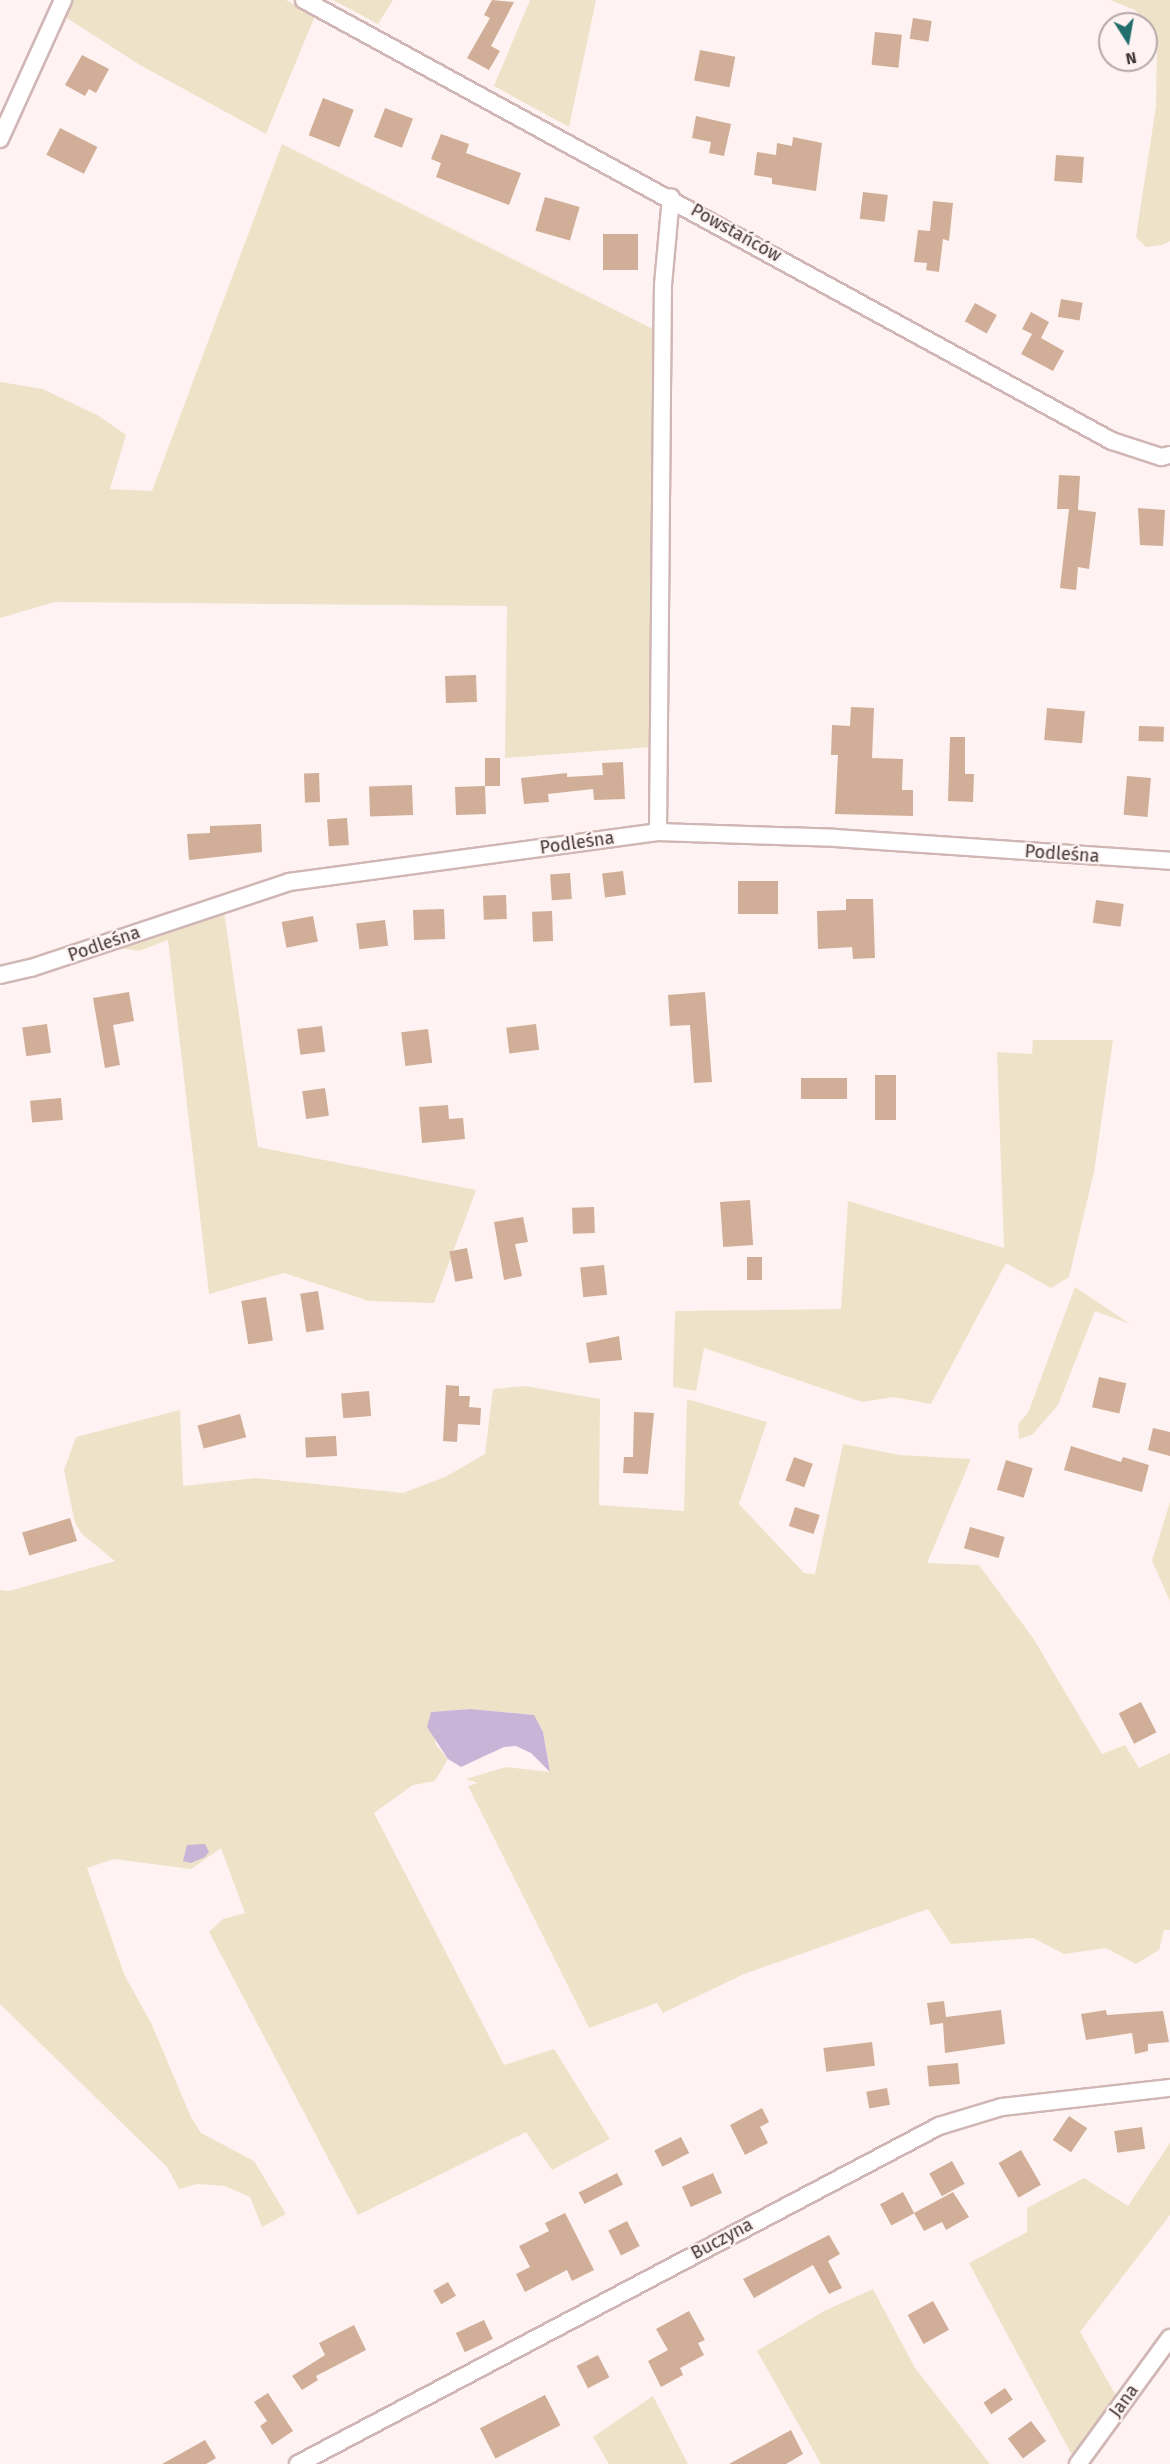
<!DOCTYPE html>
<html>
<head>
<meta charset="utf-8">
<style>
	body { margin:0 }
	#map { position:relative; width:1170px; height:2464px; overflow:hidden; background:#fef3f2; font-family:"Fira Sans",sans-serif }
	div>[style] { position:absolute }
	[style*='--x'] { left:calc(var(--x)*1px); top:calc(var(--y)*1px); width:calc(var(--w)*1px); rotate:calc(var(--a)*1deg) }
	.green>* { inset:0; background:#eee3c9 }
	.water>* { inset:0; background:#c8b4d6 }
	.building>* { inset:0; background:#d1ae97; transform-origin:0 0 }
	.roads { filter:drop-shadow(2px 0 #d0b6b5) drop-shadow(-2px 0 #d0b6b5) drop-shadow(0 2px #d0b6b5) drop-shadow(0 -2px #d0b6b5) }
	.street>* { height:16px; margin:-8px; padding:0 8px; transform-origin:8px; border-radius:8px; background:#fff }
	span { translate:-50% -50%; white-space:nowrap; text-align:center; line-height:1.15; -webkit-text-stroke:4.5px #fef3f2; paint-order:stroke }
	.street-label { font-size:18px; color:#433838 }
	.north { position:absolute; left:1098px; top:12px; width:60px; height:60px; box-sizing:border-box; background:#fef3f2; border:2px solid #b3a8a8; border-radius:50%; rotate:169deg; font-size:16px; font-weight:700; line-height:24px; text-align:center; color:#433838 }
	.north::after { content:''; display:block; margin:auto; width:21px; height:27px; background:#236e6c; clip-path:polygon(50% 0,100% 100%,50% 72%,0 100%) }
</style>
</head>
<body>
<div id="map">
	<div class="green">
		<i style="clip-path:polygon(68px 0,286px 0,315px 16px,266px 134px,140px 65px,62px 15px)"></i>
		<i style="clip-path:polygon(333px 0,393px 0,378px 24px)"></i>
		<i style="clip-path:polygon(530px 0,596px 0,569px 127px,494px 86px)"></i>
		<i style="clip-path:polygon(1110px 0,1170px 0,1170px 241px,1162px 245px,1146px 247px,1136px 237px,1156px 106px,1157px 34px,1135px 10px)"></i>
		<i style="clip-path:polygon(282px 144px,653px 329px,663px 285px,651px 747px,505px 758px,507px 606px,55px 602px,0 618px,0 382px,43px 389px,99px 416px,126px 435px,110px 489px,152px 491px)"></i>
		<i style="clip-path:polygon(223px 904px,258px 1147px,476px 1190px,434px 1303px,369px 1301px,284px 1273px,209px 1294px,168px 940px,139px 951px,118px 948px,170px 922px)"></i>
		<i style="clip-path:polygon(1033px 1040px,1113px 1040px,1094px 1172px,1069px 1277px,1051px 1288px,1006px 1263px,931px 1404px,893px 1397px,862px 1402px,704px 1348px,696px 1391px,673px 1387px,675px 1311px,841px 1309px,848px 1201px,1004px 1248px,997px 1052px,1032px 1054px)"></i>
		<i style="clip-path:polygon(1075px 1287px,1130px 1324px,1095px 1311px,1058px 1405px,1032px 1435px,1019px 1439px,1018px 1424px,1028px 1413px)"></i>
		<i style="clip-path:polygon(525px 1386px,600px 1399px,599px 1505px,684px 1511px,687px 1399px,767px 1422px,739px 1504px,804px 1573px,815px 1574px,843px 1444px,900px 1455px,971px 1459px,927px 1563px,979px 1565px,1033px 1638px,1102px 1754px,1125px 1745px,1139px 1768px,1170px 1753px,1170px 1930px,1164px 1930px,1159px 1950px,1136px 1964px,1106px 1948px,1064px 1954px,1033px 1938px,951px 1944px,928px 1909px,744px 1974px,663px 2013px,657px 2003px,589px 2028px,468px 1786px,478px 1783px,466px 1779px,506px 1767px,550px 1772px,543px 1732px,533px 1715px,470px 1709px,431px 1712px,436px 1745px,448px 1759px,435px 1781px,413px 1785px,374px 1813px,504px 2065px,554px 2049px,610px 2139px,552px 2170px,526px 2132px,358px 2215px,209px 1932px,223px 1919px,245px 1913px,221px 1848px,191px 1869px,114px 1859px,87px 1868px,124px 1974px,152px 2025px,191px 2117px,201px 2133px,254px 2161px,286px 2214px,262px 2227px,250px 2197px,225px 2186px,197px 2184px,179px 2189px,167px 2167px,0 2004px,0 1590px,9px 1591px,115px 1561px,82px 1534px,75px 1523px,64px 1470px,76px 1437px,180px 1410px,183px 1486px,256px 1478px,403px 1493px,445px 1477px,485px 1454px,493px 1389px)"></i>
		<i style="clip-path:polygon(1170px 1502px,1170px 1601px,1152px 1561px)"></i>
		<i style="clip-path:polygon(1170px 2143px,1170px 2215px,1080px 2332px,1127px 2415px,1095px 2459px,1074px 2459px,969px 2263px,1027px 2232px,1027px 2208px,1084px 2178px,1128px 2206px)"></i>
		<i style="clip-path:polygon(873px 2289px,915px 2368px,990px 2464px,821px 2464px,757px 2351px,824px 2311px)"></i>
		<i style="clip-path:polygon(653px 2396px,688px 2464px,609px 2464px,593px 2437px)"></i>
	</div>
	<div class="water">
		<i style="clip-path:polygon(470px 1709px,534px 1715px,543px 1732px,550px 1772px,531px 1753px,516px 1746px,504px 1747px,461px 1767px,448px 1759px,427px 1727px,431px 1712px)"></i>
		<i style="clip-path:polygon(205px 1844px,209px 1852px,205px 1857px,191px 1863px,183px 1861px,187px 1845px)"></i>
	</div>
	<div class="building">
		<i style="clip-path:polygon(492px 0,514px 2px,491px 46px,500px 51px,489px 70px,467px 58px,490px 18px,484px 15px)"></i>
		<i style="left:913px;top:18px;width:19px;height:21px;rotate:9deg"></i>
		<i style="left:875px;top:32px;width:27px;height:33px;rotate:6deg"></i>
		<i style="left:700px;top:50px;width:36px;height:31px;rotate:11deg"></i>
		<i style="clip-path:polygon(82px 55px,109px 69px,96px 93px,89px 89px,85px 96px,65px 85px)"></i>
		<i style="left:323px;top:98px;width:33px;height:40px;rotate:21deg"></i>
		<i style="left:385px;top:108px;width:30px;height:31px;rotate:21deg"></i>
		<i style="clip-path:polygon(696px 116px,731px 124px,724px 156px,709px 153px,711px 142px,692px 138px)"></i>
		<i style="left:60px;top:128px;width:42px;height:30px;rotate:27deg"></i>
		<i style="clip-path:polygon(441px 134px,469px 144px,466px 153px,521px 173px,509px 205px,436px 177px,441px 163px,431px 159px)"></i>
		<i style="clip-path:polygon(793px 137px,822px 143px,816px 191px,772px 184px,772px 178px,754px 175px,757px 152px,776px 155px,777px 143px,792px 146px)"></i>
		<i style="left:1056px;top:155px;width:28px;height:26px;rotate:4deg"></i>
		<i style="left:863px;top:192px;width:25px;height:27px;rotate:7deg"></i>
		<i style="left:545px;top:197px;width:36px;height:35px;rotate:16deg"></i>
		<i style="clip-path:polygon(933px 201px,953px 203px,949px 241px,943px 239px,939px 272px,926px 270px,927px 263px,914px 262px,918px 230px,930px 231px)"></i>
		<i style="left:603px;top:234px;width:35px;height:36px"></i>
		<i style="left:1061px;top:299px;width:22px;height:18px;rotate:10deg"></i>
		<i style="left:975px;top:303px;width:25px;height:21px;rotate:29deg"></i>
		<i style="clip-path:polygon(1031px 312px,1049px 322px,1041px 338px,1064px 351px,1053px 371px,1021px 354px,1032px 334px,1022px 329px)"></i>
		<i style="clip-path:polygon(1059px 475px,1080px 476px,1078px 510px,1096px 512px,1089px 569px,1078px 567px,1076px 590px,1060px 588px,1069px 509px,1057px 509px)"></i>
		<i style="clip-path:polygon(1138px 508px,1165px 510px,1163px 546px,1140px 545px)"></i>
		<i style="left:476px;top:675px;width:27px;height:31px;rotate:88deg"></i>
		<i style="clip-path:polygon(851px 707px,874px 708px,872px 758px,903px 759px,902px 790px,913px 790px,913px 816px,835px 814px,838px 755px,831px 755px,832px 725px,850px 726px)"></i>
		<i style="left:1047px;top:708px;width:38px;height:32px;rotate:5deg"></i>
		<i style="left:1139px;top:726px;width:25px;height:15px;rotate:2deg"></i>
		<i style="clip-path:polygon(950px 737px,965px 737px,965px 774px,974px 774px,973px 802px,948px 801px)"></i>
		<i style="left:485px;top:758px;width:15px;height:28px"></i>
		<i style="clip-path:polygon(623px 762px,625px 799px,594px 800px,593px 789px,548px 794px,549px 802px,524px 804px,521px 778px,567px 773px,567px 777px,603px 775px,602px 763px)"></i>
		<i style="left:319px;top:773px;width:29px;height:15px;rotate:88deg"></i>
		<i style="left:1127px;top:776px;width:24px;height:39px;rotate:5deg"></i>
		<i style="left:412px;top:785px;width:30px;height:43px;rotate:88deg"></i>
		<i style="left:485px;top:786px;width:28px;height:30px;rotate:88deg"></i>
		<i style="left:347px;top:818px;width:27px;height:20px;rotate:86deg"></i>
		<i style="clip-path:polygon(261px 824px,262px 852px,189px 860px,187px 834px,210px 833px,210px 826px)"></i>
		<i style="left:623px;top:871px;width:24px;height:21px;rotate:83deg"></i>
		<i style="left:570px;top:873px;width:26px;height:20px;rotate:86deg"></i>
		<i style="left:738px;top:881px;width:40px;height:33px"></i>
		<i style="left:506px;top:895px;width:24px;height:23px;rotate:88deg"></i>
		<i style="clip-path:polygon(846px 899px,873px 899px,875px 958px,853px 959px,852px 947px,818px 949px,817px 911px,846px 910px)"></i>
		<i style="left:1096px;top:900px;width:28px;height:23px;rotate:8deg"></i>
		<i style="left:444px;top:909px;width:30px;height:31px;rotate:88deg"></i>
		<i style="left:552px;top:911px;width:30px;height:20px;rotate:88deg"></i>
		<i style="left:313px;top:916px;width:26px;height:32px;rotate:79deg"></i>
		<i style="left:385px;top:920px;width:26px;height:29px;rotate:83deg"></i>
		<i style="clip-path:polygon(129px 992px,134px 1021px,113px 1025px,120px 1065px,105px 1068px,93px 998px)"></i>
		<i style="clip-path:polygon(705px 992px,712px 1082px,694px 1083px,690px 1025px,670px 1026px,668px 995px)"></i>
		<i style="left:47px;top:1024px;width:29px;height:25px;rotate:82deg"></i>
		<i style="left:536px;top:1024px;width:26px;height:30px;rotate:83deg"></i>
		<i style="left:322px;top:1026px;width:26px;height:25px;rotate:83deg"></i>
		<i style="left:428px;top:1029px;width:34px;height:27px;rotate:83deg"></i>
		<i style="left:875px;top:1075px;width:21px;height:45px"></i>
		<i style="left:847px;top:1078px;width:21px;height:46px;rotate:90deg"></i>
		<i style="left:325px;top:1088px;width:28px;height:23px;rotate:82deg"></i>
		<i style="left:61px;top:1098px;width:22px;height:31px;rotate:85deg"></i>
		<i style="clip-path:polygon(448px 1105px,449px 1119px,463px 1118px,465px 1139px,422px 1143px,419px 1107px)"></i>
		<i style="left:750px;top:1200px;width:45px;height:30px;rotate:86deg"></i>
		<i style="left:594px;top:1207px;width:26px;height:22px;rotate:88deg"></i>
		<i style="clip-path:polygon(523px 1217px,528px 1242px,515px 1244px,522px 1276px,504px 1280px,494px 1222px)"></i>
		<i style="left:467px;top:1248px;width:31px;height:18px;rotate:79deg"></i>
		<i style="left:747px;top:1257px;width:15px;height:23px"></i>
		<i style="left:604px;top:1265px;width:30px;height:24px;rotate:84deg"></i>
		<i style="left:318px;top:1291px;width:39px;height:18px;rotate:81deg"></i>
		<i style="left:266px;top:1297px;width:44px;height:25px;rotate:81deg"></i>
		<i style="clip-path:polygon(619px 1336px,622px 1360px,589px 1363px,586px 1343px)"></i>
		<i style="left:1099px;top:1377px;width:28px;height:31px;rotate:13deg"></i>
		<i style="clip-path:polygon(446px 1385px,459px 1386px,459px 1396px,470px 1396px,469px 1407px,481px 1408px,480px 1425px,458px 1424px,457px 1442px,443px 1441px)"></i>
		<i style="left:369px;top:1391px;width:25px;height:28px;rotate:85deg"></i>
		<i style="clip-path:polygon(634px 1412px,654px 1413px,648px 1474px,623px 1473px,624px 1457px,633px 1457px)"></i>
		<i style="left:240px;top:1414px;width:24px;height:44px;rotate:75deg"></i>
		<i style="clip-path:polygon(1153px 1428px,1170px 1432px,1170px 1456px,1148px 1450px)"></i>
		<i style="left:336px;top:1436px;width:20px;height:31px;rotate:87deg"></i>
		<i style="clip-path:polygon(1071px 1446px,1121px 1462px,1123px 1457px,1149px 1465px,1142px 1492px,1064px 1470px)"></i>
		<i style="left:794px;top:1457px;width:20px;height:25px;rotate:20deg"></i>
		<i style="left:1006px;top:1460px;width:28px;height:31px;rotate:17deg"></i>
		<i style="left:795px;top:1507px;width:26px;height:20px;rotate:18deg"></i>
		<i style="left:70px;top:1518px;width:24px;height:50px;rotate:73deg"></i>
		<i style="left:970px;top:1527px;width:36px;height:22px;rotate:16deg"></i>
		<i style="left:1141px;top:1702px;width:34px;height:25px;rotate:63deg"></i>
		<i style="clip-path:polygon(944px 2001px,946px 2017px,1001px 2010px,1005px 2044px,945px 2053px,943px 2023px,930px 2025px,927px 2003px)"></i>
		<i style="clip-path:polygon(1106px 2010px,1107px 2015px,1163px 2011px,1169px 2042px,1148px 2044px,1148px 2051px,1135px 2054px,1132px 2033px,1086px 2040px,1081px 2014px)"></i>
		<i style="left:872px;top:2042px;width:24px;height:49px;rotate:83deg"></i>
		<i style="left:958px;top:2063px;width:21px;height:31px;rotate:85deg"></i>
		<i style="left:887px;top:2088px;width:17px;height:21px;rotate:80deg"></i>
		<i style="clip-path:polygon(762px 2108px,769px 2122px,760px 2127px,768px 2143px,745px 2155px,730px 2125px)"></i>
		<i style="left:1069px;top:2116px;width:22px;height:29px;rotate:34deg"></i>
		<i style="left:1142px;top:2127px;width:22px;height:28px;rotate:82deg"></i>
		<i style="left:681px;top:2137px;width:18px;height:30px;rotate:63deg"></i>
		<i style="left:1021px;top:2150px;width:40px;height:26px;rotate:60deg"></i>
		<i style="left:952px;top:2161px;width:26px;height:26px;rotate:61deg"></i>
		<i style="left:617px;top:2173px;width:13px;height:43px;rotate:63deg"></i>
		<i style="left:713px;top:2173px;width:22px;height:34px;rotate:66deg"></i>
		<i style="left:903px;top:2192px;width:24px;height:26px;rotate:62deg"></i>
		<i style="clip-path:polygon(953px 2192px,969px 2217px,946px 2230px,942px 2222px,924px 2231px,914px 2213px)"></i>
		<i style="clip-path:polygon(565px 2213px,594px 2270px,572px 2281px,567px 2270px,525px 2292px,516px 2274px,530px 2267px,519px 2246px,549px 2231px,545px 2223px)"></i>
		<i style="left:627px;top:2221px;width:28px;height:21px;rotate:63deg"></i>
		<i style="clip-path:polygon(829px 2235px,840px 2254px,828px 2261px,842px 2288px,829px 2294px,813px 2265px,754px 2298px,743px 2279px)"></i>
		<i style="left:448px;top:2282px;width:16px;height:17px;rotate:60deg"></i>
		<i style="left:933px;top:2301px;width:33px;height:29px;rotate:61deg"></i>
		<i style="clip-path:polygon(689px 2311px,705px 2340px,698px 2343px,704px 2355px,680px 2368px,683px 2375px,661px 2387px,648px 2361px,668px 2350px,656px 2329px)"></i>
		<i style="left:484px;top:2320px;width:21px;height:31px;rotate:65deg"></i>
		<i style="clip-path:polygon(354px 2325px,366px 2350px,316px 2376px,318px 2380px,302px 2390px,292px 2376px,325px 2355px,319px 2343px)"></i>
		<i style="left:598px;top:2355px;width:25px;height:24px;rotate:63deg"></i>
		<i style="left:1005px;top:2388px;width:14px;height:26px;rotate:56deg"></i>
		<i style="clip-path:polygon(268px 2393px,293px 2431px,272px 2445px,260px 2426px,267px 2421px,254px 2402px)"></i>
		<i style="left:545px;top:2395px;width:34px;height:73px;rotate:63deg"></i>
		<i style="left:1031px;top:2421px;width:25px;height:29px;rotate:53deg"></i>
		<i style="clip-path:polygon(791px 2430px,803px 2454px,786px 2464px,729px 2464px)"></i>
		<i style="clip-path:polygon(205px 2440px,216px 2458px,206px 2464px,162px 2464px)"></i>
	</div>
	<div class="roads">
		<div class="street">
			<i style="--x:304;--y:0;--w:921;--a:28.63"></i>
			<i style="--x:1112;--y:441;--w:52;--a:18.1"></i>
			<i style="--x:1161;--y:457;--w:9;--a:-13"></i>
			<i style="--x:0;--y:139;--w:153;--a:-65.6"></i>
			<i style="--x:658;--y:832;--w:547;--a:-89.48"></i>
			<i style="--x:663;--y:285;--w:88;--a:-84.8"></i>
			<i style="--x:0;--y:975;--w:32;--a:-13"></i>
			<i style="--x:31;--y:968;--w:272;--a:-18.4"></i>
			<i style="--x:289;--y:882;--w:372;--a:-7.7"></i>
			<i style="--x:658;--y:832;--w:177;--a:1.9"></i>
			<i style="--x:835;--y:838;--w:336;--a:3.9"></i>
			<i style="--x:298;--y:2464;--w:725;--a:-27.8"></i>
			<i style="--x:939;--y:2126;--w:66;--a:-16.8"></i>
			<i style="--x:1002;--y:2107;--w:169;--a:-6.5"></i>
			<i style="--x:1078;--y:2464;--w:156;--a:-53.9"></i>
		</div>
	</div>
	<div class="street-label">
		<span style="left:736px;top:233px;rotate:29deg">Powstańców</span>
		<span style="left:577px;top:843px;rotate:-8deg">Podleśna</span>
		<span style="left:1062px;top:854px;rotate:4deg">Podleśna</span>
		<span style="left:104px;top:944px;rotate:-19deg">Podleśna</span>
		<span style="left:722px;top:2239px;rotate:-28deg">Buczyna</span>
		<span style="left:1124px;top:2401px;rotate:-54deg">Jana</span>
	</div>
	<div class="north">N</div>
</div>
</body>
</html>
